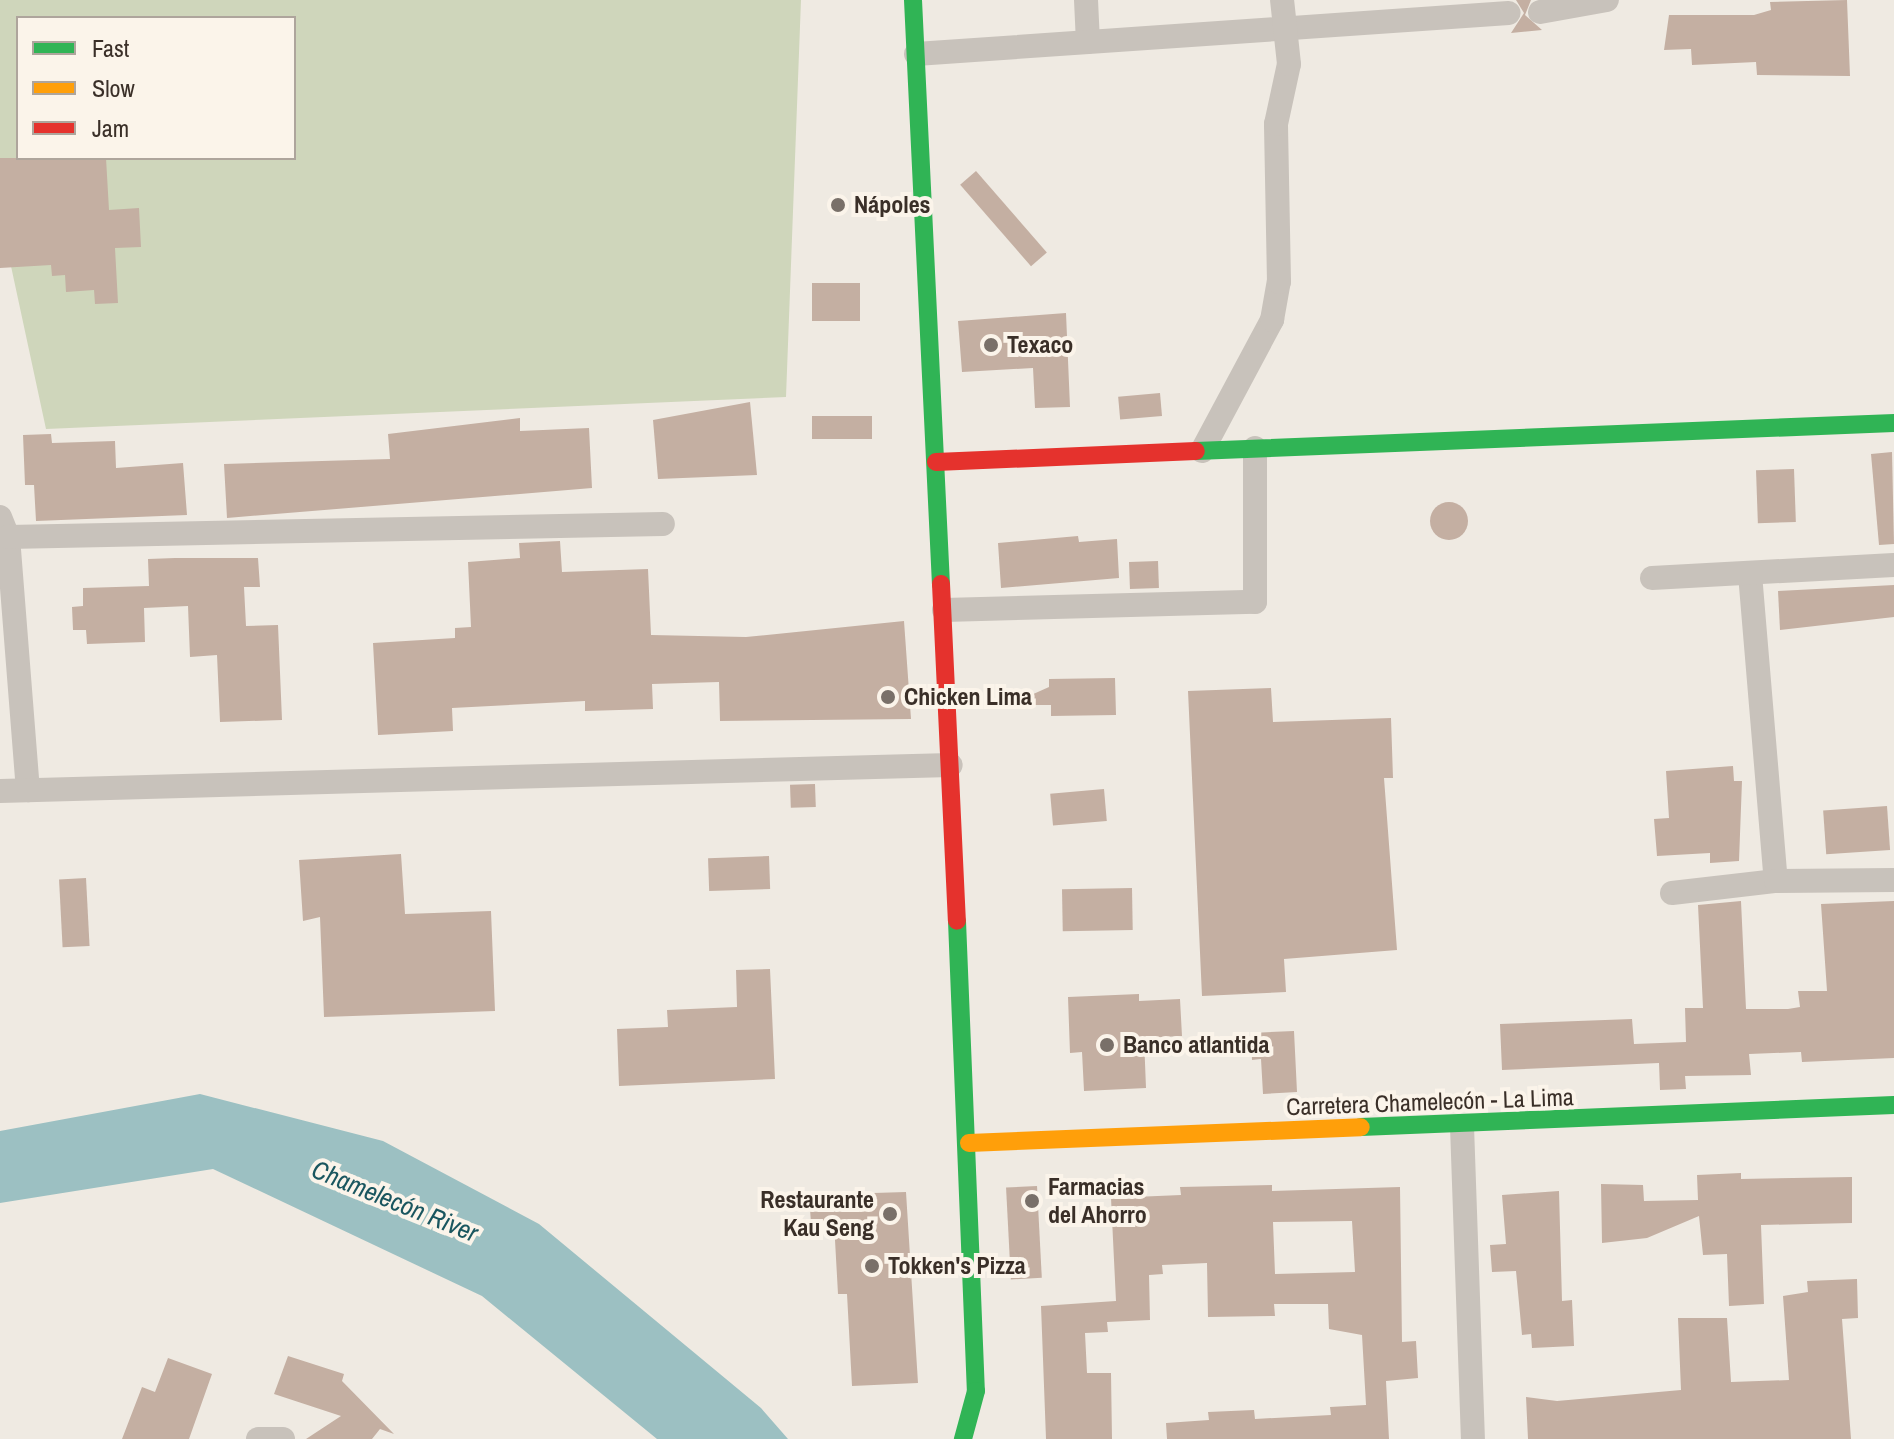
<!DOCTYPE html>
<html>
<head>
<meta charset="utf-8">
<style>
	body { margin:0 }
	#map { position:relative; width:1894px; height:1439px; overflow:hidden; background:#efeae2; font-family:"Archivo Narrow",sans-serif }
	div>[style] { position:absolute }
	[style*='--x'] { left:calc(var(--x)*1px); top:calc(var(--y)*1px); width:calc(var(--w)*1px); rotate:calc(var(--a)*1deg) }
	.green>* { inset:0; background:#cfd6bb }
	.water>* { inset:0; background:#9cc0c2 }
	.building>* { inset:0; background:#c4afa2; transform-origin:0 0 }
	.round { border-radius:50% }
	.street>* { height:24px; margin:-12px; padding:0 12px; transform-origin:12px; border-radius:12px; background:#c8c2bb }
	.fast>* { height:18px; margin:-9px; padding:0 9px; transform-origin:9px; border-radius:9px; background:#30b455 }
	.slow>* { height:18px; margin:-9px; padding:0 9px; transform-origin:9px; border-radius:9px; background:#ff9f0a }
	.jam>* { height:18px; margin:-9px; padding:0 9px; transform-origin:9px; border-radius:9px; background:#e5322d }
	.dots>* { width:22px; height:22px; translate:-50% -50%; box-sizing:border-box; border:4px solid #fbf4ea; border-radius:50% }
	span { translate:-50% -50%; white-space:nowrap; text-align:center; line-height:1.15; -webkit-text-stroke:8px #fbf4ea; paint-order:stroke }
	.poi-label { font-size:24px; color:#3a2f28; font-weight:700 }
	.left { translate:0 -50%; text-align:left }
	.right { translate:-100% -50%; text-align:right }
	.street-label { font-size:24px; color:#3a2f28 }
	.water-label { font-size:26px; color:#1a565f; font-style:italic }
	.legend { position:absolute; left:16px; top:16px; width:280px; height:144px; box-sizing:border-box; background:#fbf4ea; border:2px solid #aea59c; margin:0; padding:10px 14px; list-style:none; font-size:24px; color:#3a2f28 }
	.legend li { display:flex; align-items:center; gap:16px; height:40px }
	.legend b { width:40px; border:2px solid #aea59c }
</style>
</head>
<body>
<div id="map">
	<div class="green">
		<i style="clip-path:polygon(evenodd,0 0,801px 0,786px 397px,46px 429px,0 215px,0 0,18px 18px,294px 18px,294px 158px,18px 158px,18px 18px)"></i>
	</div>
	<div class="water">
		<i style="clip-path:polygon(200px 1094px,383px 1141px,539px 1224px,761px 1408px,788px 1439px,657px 1439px,482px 1296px,213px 1169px,0 1203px,0 1131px)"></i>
	</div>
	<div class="building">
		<i style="clip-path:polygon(1516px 0,1531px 0,1525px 15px,1542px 30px,1511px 33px,1524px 13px)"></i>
		<i style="clip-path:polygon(1847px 0,1850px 76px,1757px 75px,1756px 62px,1692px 65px,1691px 49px,1664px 50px,1669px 15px,1754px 15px,1771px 10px,1770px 2px)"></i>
		<i style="clip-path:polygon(0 158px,106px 158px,109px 210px,139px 208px,141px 247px,115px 248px,118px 303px,95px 304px,94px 290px,66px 292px,65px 275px,52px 276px,51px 265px,0 268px)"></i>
		<i style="left:976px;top:171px;width:108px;height:21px;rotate:49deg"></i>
		<i style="left:812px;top:283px;width:48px;height:38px"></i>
		<i style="clip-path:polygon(1066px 313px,1070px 407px,1035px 408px,1033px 368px,962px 372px,958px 321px)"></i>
		<i style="left:1160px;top:393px;width:23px;height:42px;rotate:85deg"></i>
		<i style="clip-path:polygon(750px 402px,757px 475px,658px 479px,653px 420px)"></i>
		<i style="left:872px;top:416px;width:23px;height:60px;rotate:90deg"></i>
		<i style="clip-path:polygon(520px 418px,520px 431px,589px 428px,592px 488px,227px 518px,224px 464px,390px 459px,388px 434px)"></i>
		<i style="clip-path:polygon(51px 434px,52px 443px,115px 441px,116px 468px,183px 463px,187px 515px,36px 521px,34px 485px,25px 485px,23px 435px)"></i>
		<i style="clip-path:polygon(1892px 452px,1894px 544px,1879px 545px,1871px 454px)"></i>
		<i style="left:1794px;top:469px;width:53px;height:38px;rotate:88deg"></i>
		<i class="round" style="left:1430px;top:502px;width:38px;height:38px"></i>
		<i style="clip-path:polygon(1078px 536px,1079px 542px,1117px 539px,1119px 578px,1001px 588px,998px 543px)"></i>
		<i style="clip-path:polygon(560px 541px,562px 572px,648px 569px,651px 635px,746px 637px,904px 621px,911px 719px,720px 721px,719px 682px,652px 684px,653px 709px,585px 711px,585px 701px,452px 708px,453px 731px,378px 735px,373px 643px,455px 638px,455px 628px,471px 627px,468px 562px,520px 558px,519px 543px)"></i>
		<i style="clip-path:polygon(175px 558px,258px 558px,260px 587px,244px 587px,246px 626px,278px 625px,282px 720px,220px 722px,217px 655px,190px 657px,188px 606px,144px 608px,145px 642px,87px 644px,86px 630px,73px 630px,72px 607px,83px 606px,83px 588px,149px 586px,148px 559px)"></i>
		<i style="left:1158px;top:561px;width:27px;height:29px;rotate:88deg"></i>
		<i style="clip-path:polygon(1894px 585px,1894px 617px,1780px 630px,1778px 591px)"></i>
		<i style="clip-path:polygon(1115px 678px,1116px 715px,1051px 716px,1051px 705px,1009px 705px,1049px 687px,1049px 679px)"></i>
		<i style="clip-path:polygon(1271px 688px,1273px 722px,1391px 718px,1393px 778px,1384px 778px,1397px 950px,1284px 959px,1286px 992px,1202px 996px,1188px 691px)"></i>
		<i style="clip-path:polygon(1733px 766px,1734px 781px,1742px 781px,1739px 861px,1710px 863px,1710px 853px,1657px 856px,1654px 819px,1669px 818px,1666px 771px)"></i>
		<i style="left:815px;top:784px;width:23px;height:25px;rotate:88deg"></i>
		<i style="left:1104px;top:789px;width:32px;height:54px;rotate:85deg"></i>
		<i style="left:1887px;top:806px;width:44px;height:64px;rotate:86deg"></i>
		<i style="clip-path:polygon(401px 854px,405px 914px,491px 911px,495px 1011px,324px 1017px,320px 917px,303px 921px,299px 860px)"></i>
		<i style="left:769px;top:856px;width:33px;height:61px;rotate:88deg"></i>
		<i style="left:86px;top:878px;width:68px;height:27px;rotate:87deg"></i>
		<i style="left:1132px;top:888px;width:42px;height:70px;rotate:89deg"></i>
		<i style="clip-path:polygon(1741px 901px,1746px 1009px,1788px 1009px,1800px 1007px,1798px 991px,1827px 991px,1821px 904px,1894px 901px,1894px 1058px,1802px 1062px,1801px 1052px,1749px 1054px,1751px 1075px,1685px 1076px,1686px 1089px,1660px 1090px,1659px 1063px,1502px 1070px,1500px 1024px,1632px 1019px,1634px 1044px,1686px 1042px,1685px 1008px,1703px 1008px,1698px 905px)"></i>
		<i style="clip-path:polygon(770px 969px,775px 1079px,619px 1086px,617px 1029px,668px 1027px,667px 1010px,737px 1007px,736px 970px)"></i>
		<i style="clip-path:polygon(1139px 994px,1139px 1001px,1180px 999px,1182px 1036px,1144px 1038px,1146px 1088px,1084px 1091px,1082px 1052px,1070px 1053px,1068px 997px)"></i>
		<i style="clip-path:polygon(1294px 1031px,1297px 1092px,1263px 1094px,1261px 1059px,1252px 1060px,1251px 1033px)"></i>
		<i style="clip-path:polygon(1741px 1173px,1741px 1179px,1852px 1177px,1852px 1223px,1761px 1225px,1764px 1304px,1729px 1306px,1727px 1254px,1703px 1255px,1699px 1216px,1647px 1238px,1602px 1243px,1601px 1184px,1643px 1185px,1644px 1201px,1698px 1200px,1697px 1175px)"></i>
		<i style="clip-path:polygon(evenodd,1272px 1185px,1272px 1191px,1400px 1187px,1402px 1342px,1416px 1341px,1418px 1378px,1386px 1381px,1389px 1439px,1167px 1439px,1166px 1423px,1209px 1420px,1208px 1412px,1254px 1410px,1255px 1419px,1331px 1415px,1330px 1407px,1366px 1405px,1362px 1335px,1329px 1329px,1328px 1304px,1274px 1304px,1275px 1316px,1208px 1317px,1207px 1263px,1162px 1265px,1163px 1274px,1149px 1275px,1150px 1320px,1107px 1322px,1108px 1332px,1085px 1333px,1087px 1373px,1111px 1373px,1112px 1439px,1046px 1439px,1041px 1306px,1116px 1301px,1111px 1198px,1181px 1195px,1180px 1187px,1272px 1185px,1352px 1221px,1355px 1272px,1275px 1274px,1273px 1222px,1352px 1221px)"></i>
		<i style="left:1037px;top:1186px;width:92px;height:31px;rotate:87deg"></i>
		<i style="clip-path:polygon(1559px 1191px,1562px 1301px,1572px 1300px,1574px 1346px,1532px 1348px,1531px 1334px,1522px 1335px,1516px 1271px,1492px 1272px,1490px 1245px,1506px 1244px,1502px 1195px)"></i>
		<i style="clip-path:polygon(906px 1192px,918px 1383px,852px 1386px,847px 1294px,838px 1294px,834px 1222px,811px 1223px,809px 1195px)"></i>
		<i style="clip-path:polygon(1857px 1279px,1858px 1318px,1842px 1319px,1851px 1439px,1528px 1439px,1526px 1397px,1557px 1401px,1681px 1390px,1678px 1318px,1727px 1318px,1731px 1382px,1789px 1380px,1783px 1296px,1808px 1292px,1807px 1281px)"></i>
		<i style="clip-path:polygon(288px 1356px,344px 1374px,342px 1381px,394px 1434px,380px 1429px,372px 1439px,306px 1439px,341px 1416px,274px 1394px)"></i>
		<i style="clip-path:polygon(168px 1358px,212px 1374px,189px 1439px,122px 1439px,142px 1387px,155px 1392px)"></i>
	</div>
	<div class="street">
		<i style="--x:1086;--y:0;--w:42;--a:87.3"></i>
		<i style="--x:1540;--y:12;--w:68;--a:-10.2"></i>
		<i style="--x:916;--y:54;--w:594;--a:-3.96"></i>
		<i style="--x:1202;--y:451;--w:149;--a:-61.9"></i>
		<i style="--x:1272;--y:320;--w:39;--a:-80"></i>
		<i style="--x:1279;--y:282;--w:158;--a:-91.1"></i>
		<i style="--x:1276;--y:124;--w:61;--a:-77.8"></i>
		<i style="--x:1289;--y:64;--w:64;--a:-96.2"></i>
		<i style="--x:0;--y:517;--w:22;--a:68"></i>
		<i style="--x:8;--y:537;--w:254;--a:85.5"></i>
		<i style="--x:8;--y:537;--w:655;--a:-1.14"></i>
		<i style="--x:1750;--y:574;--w:308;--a:85.2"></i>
		<i style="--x:1652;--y:578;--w:242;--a:-3.1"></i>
		<i style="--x:944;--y:610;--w:311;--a:-1.5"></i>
		<i style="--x:1255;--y:602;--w:154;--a:-90"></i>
		<i style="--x:0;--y:791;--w:951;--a:-1.57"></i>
		<i style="--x:1672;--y:893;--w:105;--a:-6.6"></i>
		<i style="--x:1776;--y:881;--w:118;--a:-0.5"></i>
		<i style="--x:1462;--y:1126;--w:313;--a:88"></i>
		<i style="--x:258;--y:1439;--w:25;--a:0"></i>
	</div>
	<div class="fast">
		<i style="--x:913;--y:0;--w:585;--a:87.26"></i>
		<i style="--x:1196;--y:451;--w:699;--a:-2.3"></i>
		<i style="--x:957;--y:921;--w:470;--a:87.7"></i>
		<i style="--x:976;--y:1391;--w:50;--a:105.2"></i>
		<i style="--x:1361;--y:1127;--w:533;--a:-2.36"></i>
	</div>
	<div class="slow">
		<i style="--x:969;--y:1143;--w:392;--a:-2.3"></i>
	</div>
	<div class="jam">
		<i style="--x:936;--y:462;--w:260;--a:-2.4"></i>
		<i style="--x:941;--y:584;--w:337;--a:87.3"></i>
	</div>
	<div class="dots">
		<i style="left:838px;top:205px;background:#797069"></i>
		<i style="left:991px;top:345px;background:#797069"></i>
		<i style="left:888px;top:697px;background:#797069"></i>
		<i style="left:1107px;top:1045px;background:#797069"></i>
		<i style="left:1032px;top:1201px;background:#797069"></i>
		<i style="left:890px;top:1214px;background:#797069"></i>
		<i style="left:872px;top:1266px;background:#797069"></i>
	</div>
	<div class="poi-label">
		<span class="left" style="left:854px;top:205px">Nápoles</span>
		<span class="left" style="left:1007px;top:345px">Texaco</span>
		<span class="left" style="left:904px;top:697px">Chicken Lima</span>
		<span class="left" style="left:1123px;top:1045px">Banco atlantida</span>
		<span class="left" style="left:1048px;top:1201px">Farmacias<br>del Ahorro</span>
		<span class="right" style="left:874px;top:1214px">Restaurante<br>Kau Seng</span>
		<span class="left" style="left:888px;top:1266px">Tokken's Pizza</span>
	</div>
	<div class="street-label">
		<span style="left:1430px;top:1102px;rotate:-2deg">Carretera Chamelecón - La Lima</span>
	</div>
	<div class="water-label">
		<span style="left:395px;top:1201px;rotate:22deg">Chamelecón River</span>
	</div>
	<ul class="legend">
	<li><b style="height:10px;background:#30b455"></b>Fast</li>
	<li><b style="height:10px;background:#ff9f0a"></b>Slow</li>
	<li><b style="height:10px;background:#e5322d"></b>Jam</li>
	</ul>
</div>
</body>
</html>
